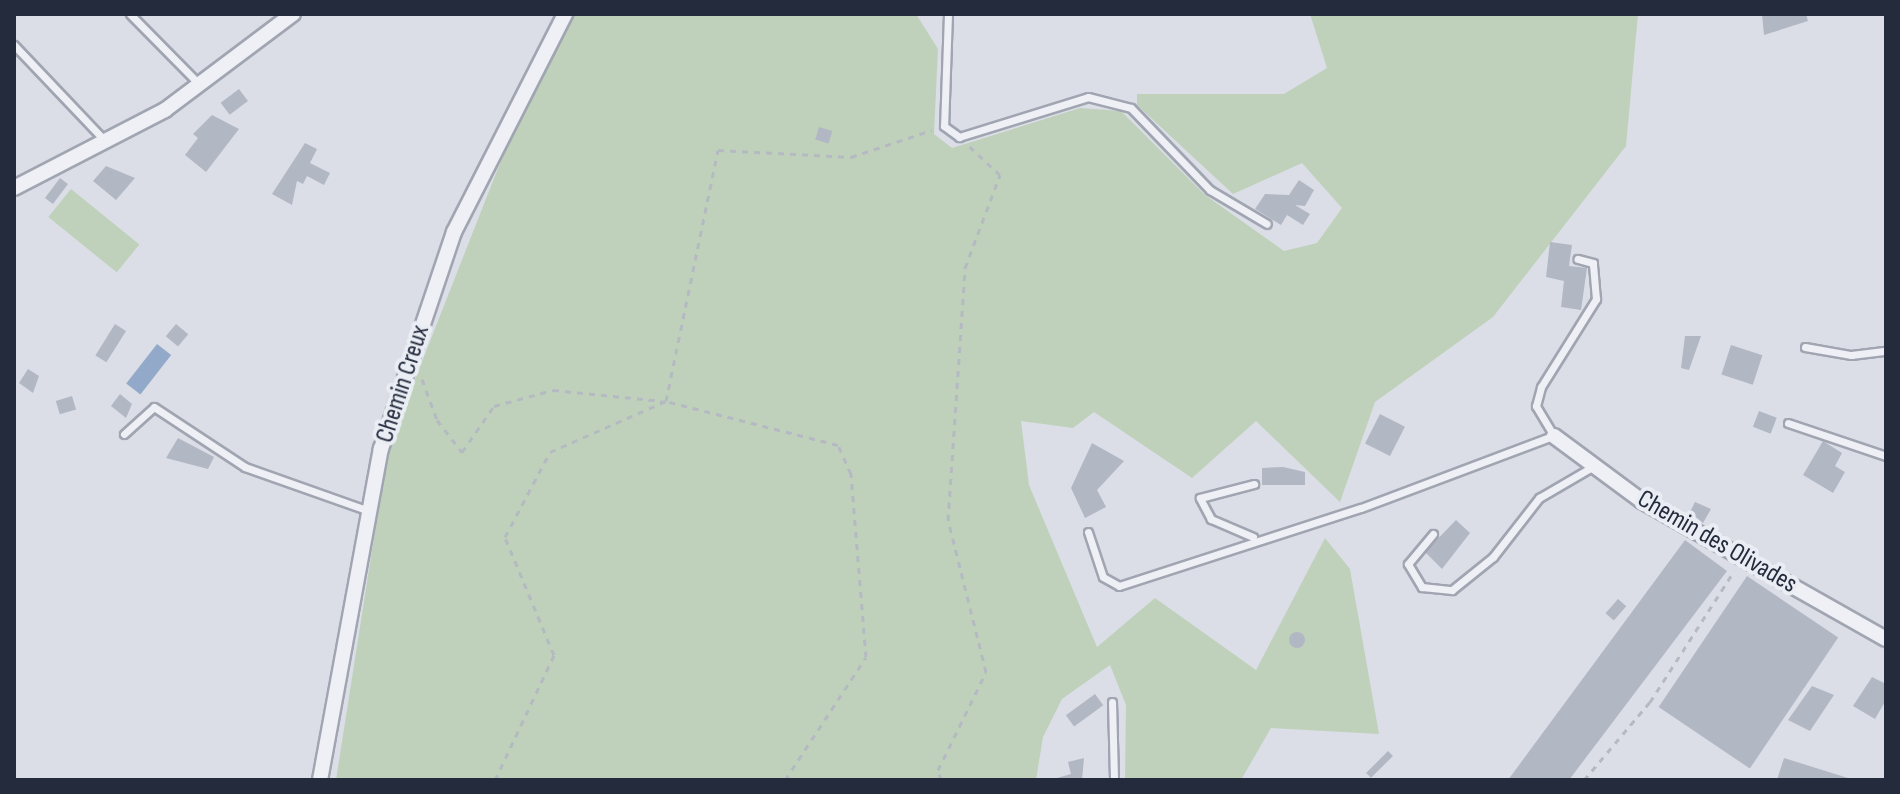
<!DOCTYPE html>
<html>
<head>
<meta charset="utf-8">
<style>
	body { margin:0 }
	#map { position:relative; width:1900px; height:794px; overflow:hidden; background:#dbdee7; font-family:"Sofia Sans Condensed",sans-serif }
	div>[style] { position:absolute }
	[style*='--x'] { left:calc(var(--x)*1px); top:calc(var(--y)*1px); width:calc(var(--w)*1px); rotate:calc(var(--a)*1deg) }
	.green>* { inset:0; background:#bfd1bb; transform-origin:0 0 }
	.water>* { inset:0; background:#93a9ca; transform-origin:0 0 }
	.building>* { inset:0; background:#b2b7c4; transform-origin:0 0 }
	.round { border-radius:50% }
	.path>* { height:3px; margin-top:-1.5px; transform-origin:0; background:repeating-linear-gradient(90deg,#b5b9c1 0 6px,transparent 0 12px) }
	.roads { filter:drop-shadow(2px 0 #a0a5b1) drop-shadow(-2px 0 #a0a5b1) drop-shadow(0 2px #a0a5b1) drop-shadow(0 -2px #a0a5b1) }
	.lane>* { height:7px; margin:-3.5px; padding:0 3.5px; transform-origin:3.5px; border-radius:3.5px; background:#eef0f5 }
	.street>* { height:14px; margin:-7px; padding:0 7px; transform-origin:7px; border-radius:7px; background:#eef0f5 }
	span { translate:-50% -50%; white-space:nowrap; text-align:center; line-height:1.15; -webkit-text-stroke:8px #eaeef4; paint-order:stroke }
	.street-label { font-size:26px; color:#242b3d }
	.frame { position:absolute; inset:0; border:16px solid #242b3d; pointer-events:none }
</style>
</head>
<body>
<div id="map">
	<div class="green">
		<i style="clip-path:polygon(574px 14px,916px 14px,938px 49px,934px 134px,952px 148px,1080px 108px,1121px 111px,1205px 195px,1284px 251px,1317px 243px,1342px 208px,1302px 163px,1233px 194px,1137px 105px,1137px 94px,1284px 94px,1327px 68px,1310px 14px,1638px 14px,1626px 146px,1493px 317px,1375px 402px,1340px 502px,1256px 421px,1192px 478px,1094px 412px,1073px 428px,1021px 421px,1029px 485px,1097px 647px,1155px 598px,1256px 670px,1325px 538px,1350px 569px,1379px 734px,1271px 728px,1241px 780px,1125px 780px,1126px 705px,1110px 665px,1062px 699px,1043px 737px,1036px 780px,336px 780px,388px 448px,517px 120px)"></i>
		<i style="left:71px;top:189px;width:88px;height:36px;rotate:39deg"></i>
	</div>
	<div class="water">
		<i style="left:157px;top:344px;width:18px;height:50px;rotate:38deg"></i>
	</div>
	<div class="building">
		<i style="clip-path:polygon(1762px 14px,1806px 14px,1808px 21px,1764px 35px)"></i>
		<i style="left:239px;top:89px;width:15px;height:23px;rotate:53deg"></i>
		<i style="clip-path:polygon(212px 115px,239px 129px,206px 172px,185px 155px,198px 138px,193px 134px)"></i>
		<i style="left:819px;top:127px;width:14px;height:13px;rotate:17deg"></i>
		<i style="clip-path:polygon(305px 143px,317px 149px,310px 163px,330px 173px,324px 185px,307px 176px,303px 184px,297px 181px,292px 205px,272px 194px)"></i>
		<i style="clip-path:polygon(106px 166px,135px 178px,116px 200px,93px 181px)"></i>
		<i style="left:60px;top:178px;width:10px;height:25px;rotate:37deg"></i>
		<i style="clip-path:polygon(1299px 180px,1314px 190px,1305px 206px,1295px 205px,1310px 214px,1303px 225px,1287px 215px,1281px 225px,1255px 209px,1265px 194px,1289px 195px)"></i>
		<i style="clip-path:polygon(1550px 242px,1572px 245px,1569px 266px,1587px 268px,1581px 310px,1561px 307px,1564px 281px,1546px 277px)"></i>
		<i style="left:115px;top:324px;width:13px;height:37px;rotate:32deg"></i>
		<i style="left:176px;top:324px;width:16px;height:16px;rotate:40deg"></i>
		<i style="clip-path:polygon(1685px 336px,1701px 336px,1689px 370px,1681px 368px)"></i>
		<i style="left:1731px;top:345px;width:33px;height:31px;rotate:18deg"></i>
		<i style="clip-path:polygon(28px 369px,39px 376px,33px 393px,19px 383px)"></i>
		<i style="clip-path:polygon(120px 394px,132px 404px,126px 418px,111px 406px)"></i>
		<i style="left:72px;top:396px;width:14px;height:17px;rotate:73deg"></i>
		<i style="left:1759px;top:411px;width:19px;height:17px;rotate:21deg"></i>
		<i style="left:1380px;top:414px;width:28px;height:33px;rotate:27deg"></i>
		<i style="clip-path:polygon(178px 438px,214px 457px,208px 469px,166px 458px)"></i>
		<i style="clip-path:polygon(1823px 441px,1842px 453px,1835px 466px,1845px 472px,1833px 493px,1803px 475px)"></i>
		<i style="clip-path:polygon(1092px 443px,1124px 461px,1097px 490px,1106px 507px,1085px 518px,1071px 488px)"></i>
		<i style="clip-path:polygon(1283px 467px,1305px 472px,1305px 485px,1262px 485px,1262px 468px)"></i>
		<i style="clip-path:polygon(1695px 502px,1711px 509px,1703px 523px,1690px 512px)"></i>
		<i style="clip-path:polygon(1456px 520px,1470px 533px,1442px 569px,1425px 552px)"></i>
		<i style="clip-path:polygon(1685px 540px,1727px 571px,1569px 780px,1508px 780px)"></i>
		<i style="left:1747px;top:576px;width:110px;height:158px;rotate:34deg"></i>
		<i style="left:1618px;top:599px;width:11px;height:19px;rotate:41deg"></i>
		<i class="round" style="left:1289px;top:632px;width:16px;height:16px"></i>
		<i style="clip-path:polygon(1872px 677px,1886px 684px,1886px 700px,1875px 719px,1853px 706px)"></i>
		<i style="clip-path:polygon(1812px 686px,1834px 695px,1810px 731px,1788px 720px)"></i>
		<i style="left:1095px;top:694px;width:14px;height:36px;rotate:54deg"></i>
		<i style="left:1388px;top:751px;width:7px;height:31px;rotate:45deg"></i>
		<i style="clip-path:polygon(1084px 758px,1082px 780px,1050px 780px,1071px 774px,1068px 762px)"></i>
		<i style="clip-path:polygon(1784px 758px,1851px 779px,1850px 780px,1777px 780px)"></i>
	</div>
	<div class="path">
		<i style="--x:422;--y:379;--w:44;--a:69.9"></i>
		<i style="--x:437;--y:420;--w:41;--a:52"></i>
		<i style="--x:462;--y:452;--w:56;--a:-55.2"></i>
		<i style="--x:494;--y:406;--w:61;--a:-15.2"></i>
		<i style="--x:553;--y:390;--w:110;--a:5.8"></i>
		<i style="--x:495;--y:780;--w:138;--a:-64.7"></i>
		<i style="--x:554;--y:655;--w:128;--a:-112.6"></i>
		<i style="--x:505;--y:537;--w:96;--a:-62.1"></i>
		<i style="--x:550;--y:452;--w:127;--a:-23.7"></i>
		<i style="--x:785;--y:780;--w:147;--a:-56.6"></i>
		<i style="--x:866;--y:657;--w:184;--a:-94.7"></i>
		<i style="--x:851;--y:474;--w:32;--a:-114"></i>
		<i style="--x:838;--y:445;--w:178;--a:-165.7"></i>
		<i style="--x:666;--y:401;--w:256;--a:-78.3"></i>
		<i style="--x:718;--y:150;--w:133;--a:3"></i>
		<i style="--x:851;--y:157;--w:85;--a:-18.4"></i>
		<i style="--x:941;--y:780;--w:10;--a:-107"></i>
		<i style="--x:938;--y:770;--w:109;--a:-63.9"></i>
		<i style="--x:986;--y:672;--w:157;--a:-104"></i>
		<i style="--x:948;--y:520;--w:253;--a:-86.1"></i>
		<i style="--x:965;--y:268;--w:99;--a:-69.4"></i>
		<i style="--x:1000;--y:175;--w:44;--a:-136.8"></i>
		<i style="--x:1584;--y:780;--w:102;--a:-49.8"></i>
		<i style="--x:1650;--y:702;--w:156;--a:-57.3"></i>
	</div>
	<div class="roads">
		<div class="lane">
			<i style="--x:130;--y:14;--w:100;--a:45.4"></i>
			<i style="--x:948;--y:14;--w:112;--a:92"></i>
			<i style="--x:944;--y:126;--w:19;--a:36"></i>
			<i style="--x:959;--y:137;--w:135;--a:-17.2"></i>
			<i style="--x:1088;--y:97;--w:44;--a:14.3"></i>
			<i style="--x:1131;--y:108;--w:114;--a:46.1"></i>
			<i style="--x:1210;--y:190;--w:66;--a:30.8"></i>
			<i style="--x:14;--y:45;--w:134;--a:46.5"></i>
			<i style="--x:1805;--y:347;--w:47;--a:9.9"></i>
			<i style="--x:1851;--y:355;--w:35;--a:-7"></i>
			<i style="--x:1788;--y:423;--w:103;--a:18.6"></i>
			<i style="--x:124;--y:434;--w:40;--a:-42"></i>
			<i style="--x:154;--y:407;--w:109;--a:33.4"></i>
			<i style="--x:245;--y:467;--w:132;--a:19.5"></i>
			<i style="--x:1554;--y:436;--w:35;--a:-121"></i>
			<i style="--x:1536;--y:406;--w:20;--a:-75"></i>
			<i style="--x:1541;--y:387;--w:104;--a:-58"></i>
			<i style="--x:1596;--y:299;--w:36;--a:-95"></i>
			<i style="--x:1593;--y:263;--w:16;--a:-165"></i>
			<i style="--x:1088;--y:532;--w:47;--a:71.6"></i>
			<i style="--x:1103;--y:577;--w:18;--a:29"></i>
			<i style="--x:1119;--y:586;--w:254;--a:-17.9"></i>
			<i style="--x:1361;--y:508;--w:205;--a:-20.6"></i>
			<i style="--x:1433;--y:534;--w:39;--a:130"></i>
			<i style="--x:1408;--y:564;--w:27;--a:59"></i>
			<i style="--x:1422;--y:587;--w:30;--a:6"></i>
			<i style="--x:1452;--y:590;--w:53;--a:-38.8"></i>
			<i style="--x:1493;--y:557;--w:75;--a:-52.1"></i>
			<i style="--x:1539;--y:498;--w:61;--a:-30.3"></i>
			<i style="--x:1253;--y:537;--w:46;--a:-156.8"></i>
			<i style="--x:1211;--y:519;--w:24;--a:-118"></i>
			<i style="--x:1200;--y:498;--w:56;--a:-14.5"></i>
			<i style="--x:1112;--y:702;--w:78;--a:88.5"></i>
		</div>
		<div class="street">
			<i style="--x:14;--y:188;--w:170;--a:-27.3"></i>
			<i style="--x:165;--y:110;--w:160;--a:-36.9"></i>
			<i style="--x:1554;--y:436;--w:109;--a:36.5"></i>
			<i style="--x:1642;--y:501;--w:280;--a:29.5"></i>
			<i style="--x:320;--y:780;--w:337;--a:-79.6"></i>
			<i style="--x:381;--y:449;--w:229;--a:-71.4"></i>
			<i style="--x:454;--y:232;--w:245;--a:-63"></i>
		</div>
	</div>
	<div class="street-label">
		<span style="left:403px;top:384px;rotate:-72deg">Chemin Creux</span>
		<span style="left:1717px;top:542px;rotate:30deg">Chemin des Olivades</span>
	</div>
	<div class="frame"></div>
</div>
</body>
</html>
